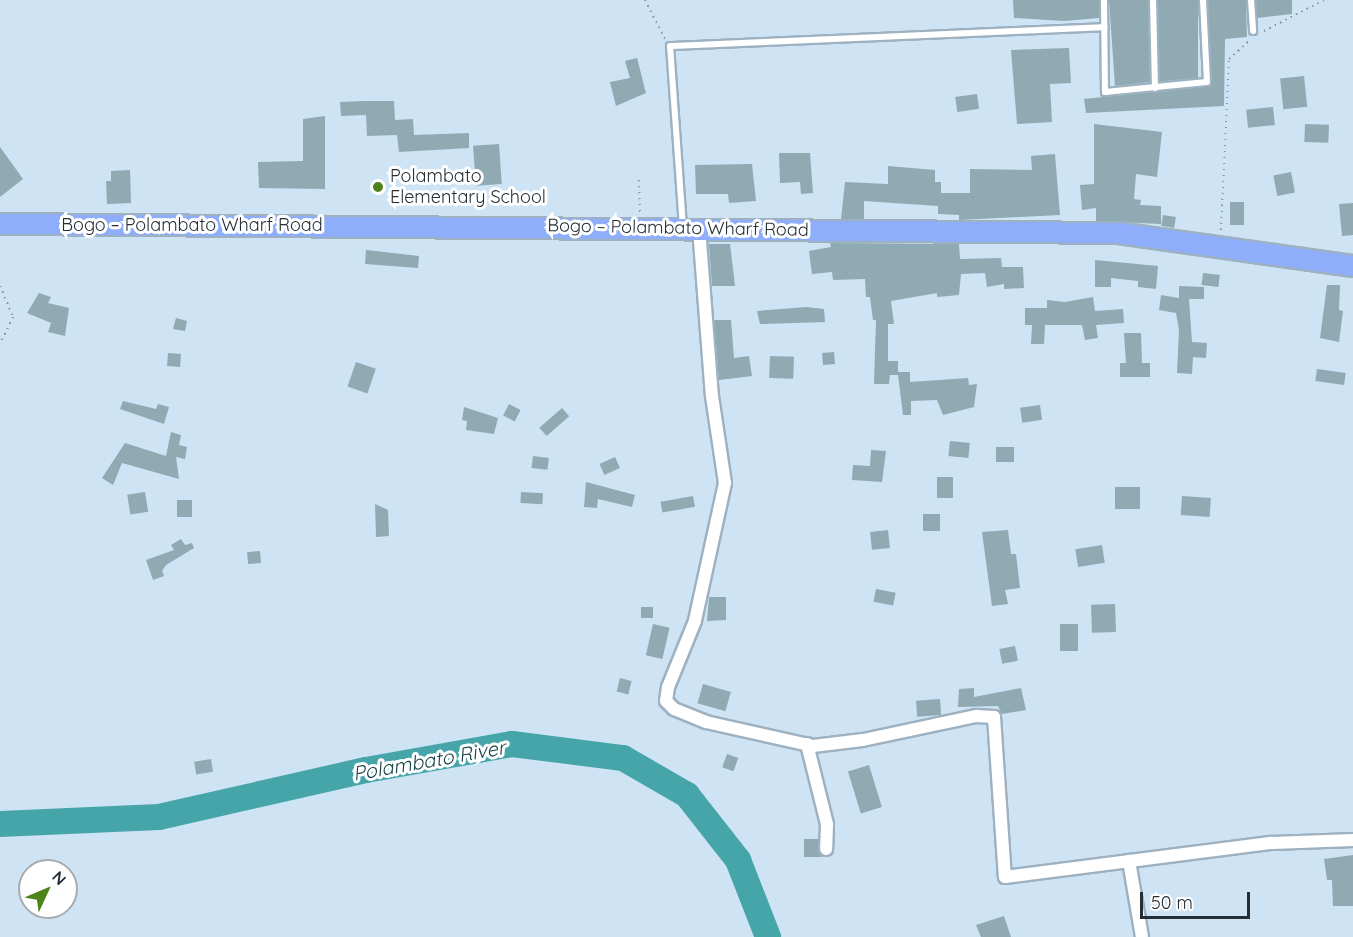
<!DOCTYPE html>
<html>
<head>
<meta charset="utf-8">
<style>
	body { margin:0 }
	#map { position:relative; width:1353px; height:937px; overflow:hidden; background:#cee3f4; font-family:Quicksand,sans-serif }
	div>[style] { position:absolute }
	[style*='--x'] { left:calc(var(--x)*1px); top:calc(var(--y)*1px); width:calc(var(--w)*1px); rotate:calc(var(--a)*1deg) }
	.river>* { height:26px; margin:-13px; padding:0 13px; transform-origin:13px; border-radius:13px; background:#46a5a9 }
	.building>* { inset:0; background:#8faab3; transform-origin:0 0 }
	.path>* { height:2px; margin-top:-1px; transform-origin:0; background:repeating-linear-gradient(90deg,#8696a2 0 1.5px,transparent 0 6px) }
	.roads { filter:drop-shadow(2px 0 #9db1c1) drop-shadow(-2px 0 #9db1c1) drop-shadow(0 2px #9db1c1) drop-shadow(0 -2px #9db1c1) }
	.service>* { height:6px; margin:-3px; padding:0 3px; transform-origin:3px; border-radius:3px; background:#fff }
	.minor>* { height:12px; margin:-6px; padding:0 6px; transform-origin:6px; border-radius:6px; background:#fff }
	.trunk>* { height:20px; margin:-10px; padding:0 10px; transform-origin:10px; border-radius:10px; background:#8eaefb }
	.dots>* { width:16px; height:16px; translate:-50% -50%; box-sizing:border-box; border:3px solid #fff; border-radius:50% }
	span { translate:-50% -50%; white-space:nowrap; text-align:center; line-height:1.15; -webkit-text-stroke:6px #fff; paint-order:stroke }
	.poi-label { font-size:18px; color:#262e34 }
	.left { translate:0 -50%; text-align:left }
	.street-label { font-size:18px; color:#262e34 }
	.water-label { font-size:20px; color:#1a4547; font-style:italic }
	.north { position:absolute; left:18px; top:859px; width:60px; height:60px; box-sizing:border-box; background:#fff; border:2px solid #a8abae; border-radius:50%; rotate:46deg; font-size:16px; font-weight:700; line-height:24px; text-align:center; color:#262e34 }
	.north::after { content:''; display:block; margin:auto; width:21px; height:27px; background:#4e831a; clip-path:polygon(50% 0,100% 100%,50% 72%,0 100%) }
	.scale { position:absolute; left:1140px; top:892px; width:110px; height:27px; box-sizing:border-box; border:3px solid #262e34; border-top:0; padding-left:8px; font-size:18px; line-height:21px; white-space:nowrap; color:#262e34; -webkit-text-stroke:4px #fff; paint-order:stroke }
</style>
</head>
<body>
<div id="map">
	<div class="river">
		<i style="--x:0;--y:824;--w:159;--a:-2.5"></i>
		<i style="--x:159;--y:817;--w:212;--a:-12.8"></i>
		<i style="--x:366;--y:770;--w:148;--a:-10.1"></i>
		<i style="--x:512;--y:744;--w:112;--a:7.2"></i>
		<i style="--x:623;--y:758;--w:74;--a:30"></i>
		<i style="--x:687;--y:795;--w:83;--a:51.9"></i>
		<i style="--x:738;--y:860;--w:83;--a:68.7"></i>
	</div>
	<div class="building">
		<i style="clip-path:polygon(1013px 0,1099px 0,1099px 18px,1064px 21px,1014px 18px)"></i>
		<i style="clip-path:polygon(1109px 0,1148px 0,1150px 82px,1115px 86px)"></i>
		<i style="left:1158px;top:0;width:40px;height:81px"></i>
		<i style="clip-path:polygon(1208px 0,1246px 0,1247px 37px,1225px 39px,1224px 106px,1086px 113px,1084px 99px,1210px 86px)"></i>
		<i style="clip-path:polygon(1256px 0,1292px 0,1292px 14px,1257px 18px)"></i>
		<i style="clip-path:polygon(1069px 48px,1071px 83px,1050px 84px,1052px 122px,1017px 124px,1011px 50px)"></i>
		<i style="clip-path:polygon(637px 58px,646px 93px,616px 106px,610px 82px,630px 78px,625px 61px)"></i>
		<i style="left:1304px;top:76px;width:31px;height:24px;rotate:84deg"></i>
		<i style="left:977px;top:94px;width:15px;height:22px;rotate:82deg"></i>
		<i style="clip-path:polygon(363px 101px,394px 101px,395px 120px,413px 119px,414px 135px,469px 133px,469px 148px,399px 152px,397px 135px,367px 136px,366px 115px,341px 116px,340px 102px)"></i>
		<i style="left:1273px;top:107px;width:18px;height:27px;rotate:84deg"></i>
		<i style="clip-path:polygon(325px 116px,325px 189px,259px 188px,258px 162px,303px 161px,303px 119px)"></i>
		<i style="clip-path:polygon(1094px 124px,1162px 132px,1157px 177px,1136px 174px,1134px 199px,1141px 200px,1140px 205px,1161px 206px,1161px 224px,1096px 221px,1096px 208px,1082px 210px,1080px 185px,1094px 184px)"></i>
		<i style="left:1305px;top:124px;width:24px;height:18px;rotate:2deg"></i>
		<i style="left:499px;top:144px;width:40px;height:26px;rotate:86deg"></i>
		<i style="clip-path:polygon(0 147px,23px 179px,0 197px)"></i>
		<i style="clip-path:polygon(779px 153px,810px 153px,813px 193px,801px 194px,800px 182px,780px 183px)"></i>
		<i style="clip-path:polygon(1055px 154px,1060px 215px,959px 220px,959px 215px,938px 214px,938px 206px,864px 201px,864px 219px,841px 219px,845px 182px,888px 184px,888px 166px,935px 170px,935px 182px,941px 182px,941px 193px,970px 193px,970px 169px,1032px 170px,1031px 156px)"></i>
		<i style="clip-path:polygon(752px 164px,756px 201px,729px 203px,728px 194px,696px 194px,695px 165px)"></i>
		<i style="clip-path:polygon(130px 170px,131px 203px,107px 204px,106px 181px,111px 181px,111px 171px)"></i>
		<i style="left:1291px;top:172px;width:21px;height:18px;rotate:79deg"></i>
		<i style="left:1230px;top:202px;width:14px;height:23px"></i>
		<i style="clip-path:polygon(1353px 203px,1353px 235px,1342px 236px,1339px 204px)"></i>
		<i style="left:1163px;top:215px;width:13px;height:11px;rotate:9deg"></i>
		<i style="clip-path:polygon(830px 243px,959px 244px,960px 259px,1001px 258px,1002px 267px,1023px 267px,1024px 288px,1004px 289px,1004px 284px,987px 287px,985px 273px,961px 274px,959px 295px,937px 297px,937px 293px,891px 301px,894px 324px,888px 324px,888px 361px,898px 361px,898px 372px,910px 372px,910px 382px,968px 378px,969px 385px,977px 384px,974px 407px,943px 415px,937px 400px,911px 401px,911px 415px,903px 415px,898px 375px,890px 375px,889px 384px,874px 384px,876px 320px,873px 320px,870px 297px,866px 297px,865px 279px,833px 280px,832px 272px,812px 274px,809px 251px,831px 247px)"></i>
		<i style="clip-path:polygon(709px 244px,730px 244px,735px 286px,712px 286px)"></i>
		<i style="clip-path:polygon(366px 250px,419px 256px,418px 268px,365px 264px)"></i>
		<i style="clip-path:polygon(1095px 260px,1158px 266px,1156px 289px,1138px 287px,1138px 281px,1111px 278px,1111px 287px,1095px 287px)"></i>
		<i style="left:1203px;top:273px;width:17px;height:12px;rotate:7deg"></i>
		<i style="clip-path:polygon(1327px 285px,1340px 285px,1339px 310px,1343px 311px,1339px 342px,1320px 338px)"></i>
		<i style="clip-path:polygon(1179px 286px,1204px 287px,1204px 299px,1189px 299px,1192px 342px,1207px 343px,1206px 358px,1193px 357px,1192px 374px,1177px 373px,1179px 330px,1176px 313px,1159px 310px,1161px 295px,1179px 298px)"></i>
		<i style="clip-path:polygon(39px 293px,51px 297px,48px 303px,69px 308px,65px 336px,48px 332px,51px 323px,27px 313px)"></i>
		<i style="clip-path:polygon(1093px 297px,1095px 311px,1123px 309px,1124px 323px,1096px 325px,1098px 338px,1085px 340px,1082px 325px,1045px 325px,1044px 344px,1031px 344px,1032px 325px,1025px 325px,1025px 308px,1047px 308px,1047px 300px,1065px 302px)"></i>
		<i style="clip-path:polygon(806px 307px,824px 309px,825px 322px,760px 324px,757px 311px)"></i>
		<i style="clip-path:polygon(176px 318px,187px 321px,185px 331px,173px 329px)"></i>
		<i style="clip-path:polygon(714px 320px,731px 320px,734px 358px,749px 356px,752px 376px,719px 380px)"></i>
		<i style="clip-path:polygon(1124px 333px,1141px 333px,1142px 363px,1150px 363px,1150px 377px,1120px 377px,1120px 363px,1126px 363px)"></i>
		<i style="left:834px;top:352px;width:12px;height:12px;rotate:85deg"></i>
		<i style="left:168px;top:353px;width:13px;height:13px;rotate:4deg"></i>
		<i style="left:770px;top:356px;width:24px;height:22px;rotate:2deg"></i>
		<i style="left:356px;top:362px;width:21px;height:26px;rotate:19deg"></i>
		<i style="left:1317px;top:369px;width:29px;height:12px;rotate:8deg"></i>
		<i style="clip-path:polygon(123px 401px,156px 409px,158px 404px,169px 407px,164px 424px,120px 409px)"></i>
		<i style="left:509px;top:404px;width:13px;height:13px;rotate:27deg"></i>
		<i style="left:1040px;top:405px;width:15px;height:20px;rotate:82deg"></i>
		<i style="clip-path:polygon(464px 407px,498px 418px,494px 434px,466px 430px,467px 421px,462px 420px)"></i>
		<i style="left:562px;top:408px;width:11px;height:30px;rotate:49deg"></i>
		<i style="clip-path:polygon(171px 432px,181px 435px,179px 445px,187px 447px,185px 459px,176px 457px,179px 479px,122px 463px,113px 485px,102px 478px,125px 443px,166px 456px)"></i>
		<i style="left:950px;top:441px;width:20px;height:15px;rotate:6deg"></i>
		<i style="left:1014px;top:447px;width:15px;height:18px;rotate:90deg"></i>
		<i style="clip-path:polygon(871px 450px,886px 451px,882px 482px,852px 480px,853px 465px,870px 466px)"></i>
		<i style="left:533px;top:456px;width:16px;height:12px;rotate:7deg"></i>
		<i style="left:615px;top:457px;width:12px;height:17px;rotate:66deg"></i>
		<i style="left:937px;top:477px;width:16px;height:21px"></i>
		<i style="clip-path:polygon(586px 482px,635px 495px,632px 507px,598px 499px,597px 508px,584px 507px)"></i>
		<i style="left:1115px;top:487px;width:25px;height:22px"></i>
		<i style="left:145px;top:492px;width:20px;height:18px;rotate:81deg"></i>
		<i style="left:521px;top:492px;width:22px;height:11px;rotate:3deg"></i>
		<i style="left:693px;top:496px;width:11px;height:33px;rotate:80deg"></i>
		<i style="left:1182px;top:496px;width:29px;height:19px;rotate:4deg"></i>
		<i style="left:177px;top:500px;width:15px;height:17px"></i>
		<i style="clip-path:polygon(375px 504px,388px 510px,389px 536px,376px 537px)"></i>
		<i style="left:923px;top:514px;width:17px;height:17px"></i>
		<i style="left:888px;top:530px;width:18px;height:18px;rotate:84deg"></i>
		<i style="clip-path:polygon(1008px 530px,1011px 554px,1016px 554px,1020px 588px,1005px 590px,1008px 604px,992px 606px,982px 532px)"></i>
		<i style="clip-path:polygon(181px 539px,185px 545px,192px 543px,194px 548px,166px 565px,162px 571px,164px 576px,153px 580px,146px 560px,174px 550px,171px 545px)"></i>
		<i style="left:1102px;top:545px;width:18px;height:27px;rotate:81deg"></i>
		<i style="left:260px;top:551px;width:12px;height:13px;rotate:85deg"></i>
		<i style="left:876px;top:589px;width:20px;height:13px;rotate:11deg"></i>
		<i style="clip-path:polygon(709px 597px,726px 597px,726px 620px,707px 621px)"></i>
		<i style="left:1115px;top:604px;width:28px;height:24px;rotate:88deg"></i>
		<i style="left:641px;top:607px;width:12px;height:11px"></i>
		<i style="left:653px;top:624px;width:17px;height:32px;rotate:13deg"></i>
		<i style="left:1060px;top:624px;width:18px;height:27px"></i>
		<i style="left:1015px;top:646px;width:15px;height:16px;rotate:79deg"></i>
		<i style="left:620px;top:678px;width:12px;height:14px;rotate:14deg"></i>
		<i style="left:703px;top:684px;width:29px;height:20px;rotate:16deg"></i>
		<i style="clip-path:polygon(974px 688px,974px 697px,1021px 688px,1026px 710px,1002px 714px,998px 706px,958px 707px,959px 689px)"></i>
		<i style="left:940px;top:699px;width:16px;height:24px;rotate:86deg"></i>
		<i style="left:727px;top:754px;width:12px;height:14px;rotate:20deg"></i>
		<i style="left:211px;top:759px;width:13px;height:17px;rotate:81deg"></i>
		<i style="left:869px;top:765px;width:44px;height:22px;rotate:73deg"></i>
		<i style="clip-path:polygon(804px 839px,818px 839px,822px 857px,804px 857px)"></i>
		<i style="clip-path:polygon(1353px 855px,1353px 906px,1333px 906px,1332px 880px,1327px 880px,1324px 859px)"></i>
		<i style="clip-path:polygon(1004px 916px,1011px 937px,981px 937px,976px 925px)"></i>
	</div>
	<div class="path">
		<i style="--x:645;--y:0;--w:44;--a:62.9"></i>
		<i style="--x:1264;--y:31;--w:68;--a:-27.3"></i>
		<i style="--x:639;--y:180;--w:33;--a:88"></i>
		<i style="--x:1221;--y:230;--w:171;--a:-87.3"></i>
		<i style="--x:1229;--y:59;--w:27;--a:-42"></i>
		<i style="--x:0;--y:286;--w:34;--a:67"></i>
		<i style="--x:13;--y:317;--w:30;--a:116"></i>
	</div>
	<div class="roads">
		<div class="service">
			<i style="--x:1104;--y:0;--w:92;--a:89.4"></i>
			<i style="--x:1105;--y:92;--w:102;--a:-5.6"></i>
			<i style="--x:1207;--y:82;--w:82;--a:-92.8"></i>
			<i style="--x:1153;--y:0;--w:88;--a:88.7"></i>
			<i style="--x:1251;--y:0;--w:31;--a:86"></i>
			<i style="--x:683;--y:227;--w:181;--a:-94.1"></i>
			<i style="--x:670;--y:46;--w:435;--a:-2.5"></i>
		</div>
		<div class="minor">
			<i style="--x:699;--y:228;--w:169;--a:85.6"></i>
			<i style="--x:712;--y:396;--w:88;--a:81.5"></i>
			<i style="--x:725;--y:483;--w:141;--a:102.3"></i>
			<i style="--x:695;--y:621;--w:71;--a:112.2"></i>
			<i style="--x:668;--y:687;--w:14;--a:98"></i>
			<i style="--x:666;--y:701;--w:11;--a:45"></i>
			<i style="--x:674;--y:709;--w:35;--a:22"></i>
			<i style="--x:706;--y:722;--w:110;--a:12.6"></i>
			<i style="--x:813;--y:746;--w:50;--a:-6.8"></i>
			<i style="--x:863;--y:740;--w:116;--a:-12"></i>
			<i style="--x:976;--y:716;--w:18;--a:3"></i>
			<i style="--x:994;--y:717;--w:160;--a:86.1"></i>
			<i style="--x:1005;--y:877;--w:269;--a:-7.3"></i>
			<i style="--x:1272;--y:843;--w:81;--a:-2.1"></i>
			<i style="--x:807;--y:744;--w:82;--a:76"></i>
			<i style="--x:827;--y:824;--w:25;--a:92"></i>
			<i style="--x:1129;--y:861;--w:77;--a:80.3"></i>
		</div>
		<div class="trunk">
			<i style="--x:0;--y:224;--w:1118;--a:0.46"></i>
			<i style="--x:1118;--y:233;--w:237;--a:8"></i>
		</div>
	</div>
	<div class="dots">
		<i style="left:378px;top:187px;background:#4e831a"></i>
	</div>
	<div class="poi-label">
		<span class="left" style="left:390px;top:187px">Polambato<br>Elementary School</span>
	</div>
	<div class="street-label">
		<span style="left:192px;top:225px">Bogo – Polambato Wharf Road</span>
		<span style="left:678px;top:228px;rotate:1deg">Bogo – Polambato Wharf Road</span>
	</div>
	<div class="water-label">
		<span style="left:429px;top:760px;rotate:-10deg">Polambato River</span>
	</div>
	<div class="north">N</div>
	<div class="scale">50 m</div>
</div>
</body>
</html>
